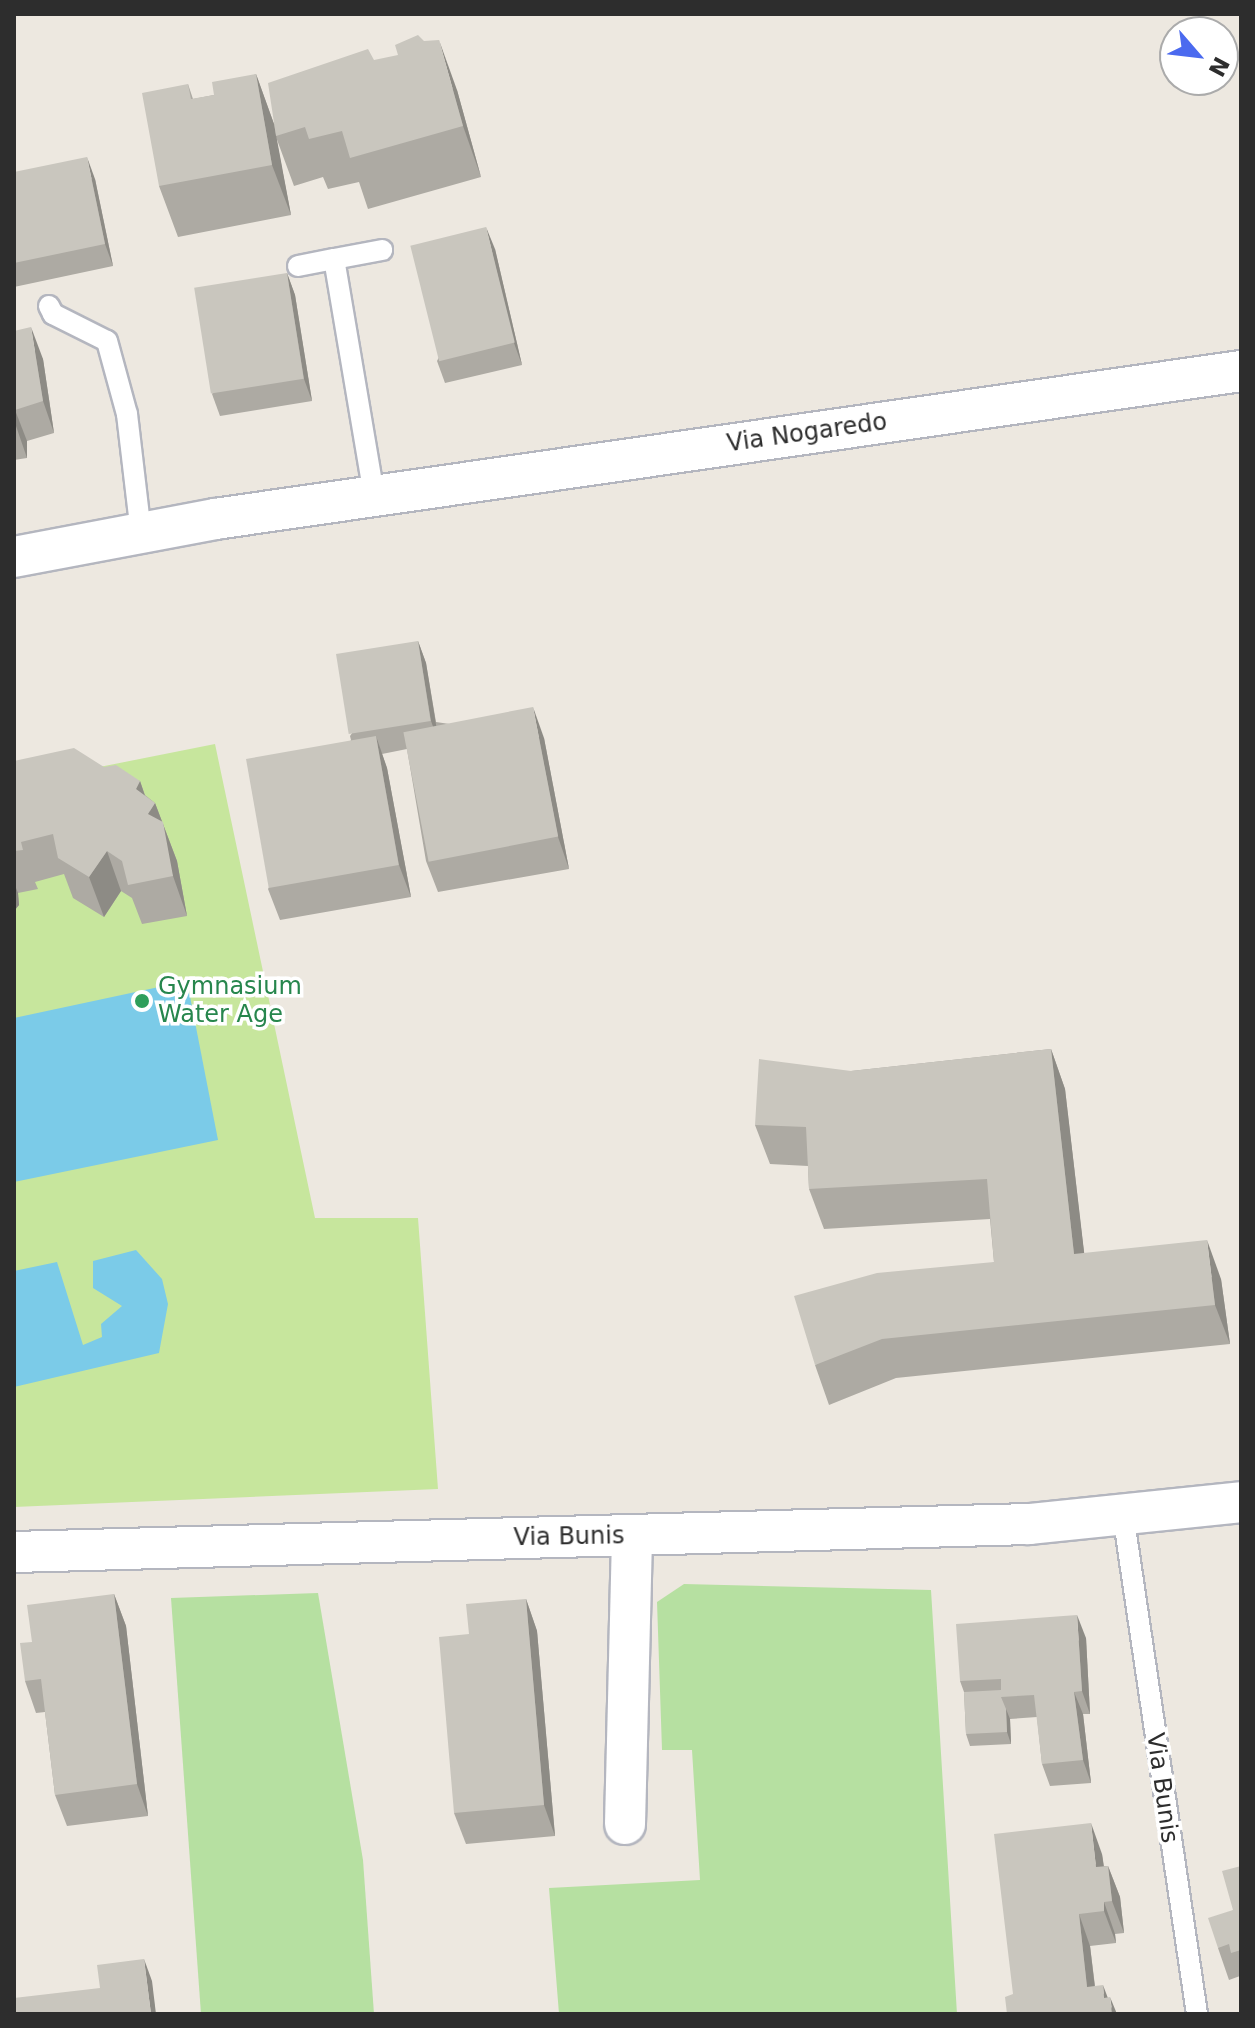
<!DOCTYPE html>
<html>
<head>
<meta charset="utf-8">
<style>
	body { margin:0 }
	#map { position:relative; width:1255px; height:2028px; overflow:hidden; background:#ede8e0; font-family:"DejaVu Sans",sans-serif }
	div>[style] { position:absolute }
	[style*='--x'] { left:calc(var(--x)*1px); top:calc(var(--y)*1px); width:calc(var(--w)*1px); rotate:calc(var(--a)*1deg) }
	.green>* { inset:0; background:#b6e0a1 }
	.pitch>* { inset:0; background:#c7e69d }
	.water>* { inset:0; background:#7bcbe8 }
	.roads { filter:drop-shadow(2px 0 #b4b6bf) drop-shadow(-2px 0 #b4b6bf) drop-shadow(0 2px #b4b6bf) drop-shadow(0 -2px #b4b6bf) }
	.service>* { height:20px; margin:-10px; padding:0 10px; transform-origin:10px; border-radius:10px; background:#fff }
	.minor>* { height:40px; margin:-20px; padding:0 20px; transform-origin:20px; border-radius:20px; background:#fff }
	.wall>* { inset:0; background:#adaaa3 }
	.shaded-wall>* { inset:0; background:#8d8b85 }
	.building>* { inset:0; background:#c9c6be; transform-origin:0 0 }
	.dots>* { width:22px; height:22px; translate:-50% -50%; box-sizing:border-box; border:4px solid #fff; border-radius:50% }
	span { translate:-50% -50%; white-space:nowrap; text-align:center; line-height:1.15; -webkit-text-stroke:7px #fff; paint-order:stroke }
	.street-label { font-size:24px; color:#2d2d2d }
	.leisure-label { font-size:24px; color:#27864d }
	.left { translate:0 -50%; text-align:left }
	.frame { position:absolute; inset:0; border:16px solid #2d2d2d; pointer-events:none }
	.north { position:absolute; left:1159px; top:16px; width:80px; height:80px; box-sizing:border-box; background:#fff; border:2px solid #ababab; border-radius:50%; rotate:118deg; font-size:22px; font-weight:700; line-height:32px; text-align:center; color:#2d2d2d }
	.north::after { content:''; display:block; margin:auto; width:28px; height:36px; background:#4b6aef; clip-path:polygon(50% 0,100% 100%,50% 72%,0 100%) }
</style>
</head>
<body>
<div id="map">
	<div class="green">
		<i style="clip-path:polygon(684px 1584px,931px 1590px,957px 2014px,559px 2014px,549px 1888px,700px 1880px,692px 1750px,662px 1750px,657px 1602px)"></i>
		<i style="clip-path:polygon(318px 1593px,363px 1860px,374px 2014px,201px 2014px,171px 1598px)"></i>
	</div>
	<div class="pitch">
		<i style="clip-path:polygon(215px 744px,315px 1218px,418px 1218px,438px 1489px,14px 1507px,14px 784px)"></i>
	</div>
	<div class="water">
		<i style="clip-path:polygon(187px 981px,218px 1140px,14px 1182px,14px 1018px)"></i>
		<i style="clip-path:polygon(136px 1250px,162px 1279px,168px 1304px,159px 1353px,14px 1387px,14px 1271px,57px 1262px,83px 1345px,102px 1337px,101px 1324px,122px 1306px,93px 1288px,93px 1261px)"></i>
	</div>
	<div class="roads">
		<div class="service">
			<i style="--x:298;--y:266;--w:37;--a:-11"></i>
			<i style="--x:49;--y:306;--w:9;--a:63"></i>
			<i style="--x:53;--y:314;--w:60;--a:26.6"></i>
			<i style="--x:107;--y:341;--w:76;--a:74.7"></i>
			<i style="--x:127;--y:414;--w:120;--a:83.3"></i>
			<i style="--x:374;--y:495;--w:239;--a:-99.6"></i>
			<i style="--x:334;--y:259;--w:49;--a:-10.6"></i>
			<i style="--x:1123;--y:1514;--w:505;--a:81.58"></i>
		</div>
		<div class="minor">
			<i style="--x:14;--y:557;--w:205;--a:-10.7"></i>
			<i style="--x:215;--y:519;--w:1037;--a:-8.21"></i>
			<i style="--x:14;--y:1552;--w:1015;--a:-1.58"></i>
			<i style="--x:1029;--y:1524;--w:213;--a:-5.9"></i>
			<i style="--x:625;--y:1824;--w:288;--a:-88.6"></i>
		</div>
	</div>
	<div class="wall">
		<i style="clip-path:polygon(374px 60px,457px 90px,481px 177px,368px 209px,359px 182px,328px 189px,323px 177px,294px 186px,276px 137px,291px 215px,178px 237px,159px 186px,188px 84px,193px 99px,214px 95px,256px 74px,274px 124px)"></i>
		<i style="clip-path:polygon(14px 172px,95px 179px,113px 266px,14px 287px)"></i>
		<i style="clip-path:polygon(495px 249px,522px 365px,445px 383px,437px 361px)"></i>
		<i style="clip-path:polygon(287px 273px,295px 295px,312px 401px,220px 416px,212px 394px)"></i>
		<i style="clip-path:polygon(14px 331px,43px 359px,54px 433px,27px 441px,27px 458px,14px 460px)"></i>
		<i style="clip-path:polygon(418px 641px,426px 663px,436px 722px,544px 738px,569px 869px,438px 892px,426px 861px,407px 749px,382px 754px,387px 768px,411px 897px,280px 920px,268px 889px,351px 740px,350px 736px)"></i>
		<i style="clip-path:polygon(14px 761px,104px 767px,140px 781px,145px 795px,155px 803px,177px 861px,187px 916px,142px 924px,132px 898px,121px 891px,104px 917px,73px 898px,64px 874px,35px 882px,38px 889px,18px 893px,19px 905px,14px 911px)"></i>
		<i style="clip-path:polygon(1051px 1049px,1065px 1089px,1084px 1253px,1221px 1279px,1230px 1344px,896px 1378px,829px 1405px,815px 1365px,994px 1262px,990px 1219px,824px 1229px,809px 1189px,808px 1166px,770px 1164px,755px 1125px,851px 1071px)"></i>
		<i style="clip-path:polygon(114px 1594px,126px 1626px,148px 1816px,67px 1826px,55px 1795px,45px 1712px,36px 1713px,25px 1681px,32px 1642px)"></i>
		<i style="clip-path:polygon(526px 1599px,537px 1631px,555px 1836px,466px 1844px,454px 1813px,469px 1634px)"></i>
		<i style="clip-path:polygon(1086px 1638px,1090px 1714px,1083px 1714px,1091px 1783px,1050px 1786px,1042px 1764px,1037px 1717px,1010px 1719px,1011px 1744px,970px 1746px,966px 1734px,964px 1692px,960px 1681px)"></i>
		<i style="clip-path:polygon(1102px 1854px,1104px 1866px,1108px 1866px,1120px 1897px,1124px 1933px,1115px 1934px,1116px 1943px,1090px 1946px,1095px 1986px,1107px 1997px,1013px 1994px)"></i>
		<i style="clip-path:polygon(1241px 1866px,1241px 1979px,1240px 1976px,1229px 1980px,1218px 1948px,1233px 1910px)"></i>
	</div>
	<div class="shaded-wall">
		<i style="clip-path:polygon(439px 40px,457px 90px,481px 177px,463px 126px)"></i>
		<i style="clip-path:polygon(256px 74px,274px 124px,291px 215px,272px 165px)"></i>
		<i style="clip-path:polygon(87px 157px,95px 179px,113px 266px,105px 244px)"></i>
		<i style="clip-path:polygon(486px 227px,495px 249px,522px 365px,514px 343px)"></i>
		<i style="clip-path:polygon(287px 273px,295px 295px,312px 401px,304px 379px)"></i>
		<i style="clip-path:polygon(31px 327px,43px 359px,54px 433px,43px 401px)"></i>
		<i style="clip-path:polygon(15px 410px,27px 441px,27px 458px,16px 426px)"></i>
		<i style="clip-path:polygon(418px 641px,426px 663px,439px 743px,431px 721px)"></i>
		<i style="clip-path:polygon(533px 707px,544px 738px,569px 869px,558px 837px)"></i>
		<i style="clip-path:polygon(376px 736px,387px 768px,411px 897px,399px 865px)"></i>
		<i style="clip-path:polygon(140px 781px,150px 811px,155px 803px,177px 861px,187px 916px,173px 876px,136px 789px)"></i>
		<i style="clip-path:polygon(107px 851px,121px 891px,104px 917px,89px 877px)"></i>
		<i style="clip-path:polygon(14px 883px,18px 893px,19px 905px,14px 911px)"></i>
		<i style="clip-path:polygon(1051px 1049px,1065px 1089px,1089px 1294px,1074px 1254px)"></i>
		<i style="clip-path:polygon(1207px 1240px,1221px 1279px,1230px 1344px,1215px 1305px)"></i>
		<i style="clip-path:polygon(114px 1594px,126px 1626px,148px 1816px,137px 1784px)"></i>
		<i style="clip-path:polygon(526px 1599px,537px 1631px,555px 1836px,544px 1805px)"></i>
		<i style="clip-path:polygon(1077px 1615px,1086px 1638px,1090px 1714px,1082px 1691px)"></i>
		<i style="clip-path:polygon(1074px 1692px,1083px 1714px,1091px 1783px,1083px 1760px)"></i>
		<i style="clip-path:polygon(1006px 1709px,1010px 1719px,1011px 1744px,1007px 1732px)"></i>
		<i style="clip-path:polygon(1091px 1823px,1102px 1854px,1108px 1899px,1096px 1867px)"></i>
		<i style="clip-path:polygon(1108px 1866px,1120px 1897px,1124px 1933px,1112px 1901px)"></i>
		<i style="clip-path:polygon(1104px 1902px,1115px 1934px,1116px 1943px,1104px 1911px)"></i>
		<i style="clip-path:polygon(1079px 1914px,1090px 1946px,1098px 2014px,1087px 1987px)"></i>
		<i style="clip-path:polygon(144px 1959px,152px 1981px,156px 2014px,151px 2014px)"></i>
		<i style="clip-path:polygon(1103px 1985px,1112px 2009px,1110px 1997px,1117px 2014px,1110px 2014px,1104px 1998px)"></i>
	</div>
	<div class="building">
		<i style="clip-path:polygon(418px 35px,424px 41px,439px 40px,463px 126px,350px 158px,342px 131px,309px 139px,305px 127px,276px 136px,268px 83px,368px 49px,374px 60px,398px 55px,395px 45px)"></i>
		<i style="clip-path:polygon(256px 74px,272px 165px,159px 186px,142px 93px,188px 84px,191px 99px,214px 95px,212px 82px)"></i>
		<i style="clip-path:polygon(87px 157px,105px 244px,14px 263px,14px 172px)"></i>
		<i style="left:486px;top:227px;width:119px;height:78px;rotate:76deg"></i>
		<i style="left:287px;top:273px;width:107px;height:94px;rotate:81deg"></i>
		<i style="clip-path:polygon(31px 327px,43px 401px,15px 410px,16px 426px,14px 426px,14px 331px)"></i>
		<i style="left:418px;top:641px;width:81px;height:83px;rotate:81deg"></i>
		<i style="left:533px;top:707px;width:132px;height:132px;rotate:79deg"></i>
		<i style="left:376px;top:736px;width:131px;height:132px;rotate:80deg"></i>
		<i style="clip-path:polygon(74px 748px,104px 767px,116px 765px,140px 781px,136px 789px,155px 803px,148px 814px,163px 822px,173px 876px,128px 885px,122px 861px,107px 851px,89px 877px,58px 858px,53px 834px,21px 842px,23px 850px,14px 851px,14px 761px)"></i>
		<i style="clip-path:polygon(1051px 1049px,1074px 1254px,1207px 1240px,1215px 1305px,882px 1339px,815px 1365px,794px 1296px,877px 1273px,994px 1262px,987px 1179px,809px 1189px,806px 1127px,755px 1125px,759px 1059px,851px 1071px)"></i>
		<i style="clip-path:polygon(114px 1594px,137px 1784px,55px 1795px,41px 1679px,25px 1681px,20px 1643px,32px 1642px,27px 1605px)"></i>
		<i style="clip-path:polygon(526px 1599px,544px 1805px,454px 1813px,439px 1637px,469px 1634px,466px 1604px)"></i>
		<i style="clip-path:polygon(1077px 1615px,1082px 1691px,1074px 1692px,1083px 1760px,1042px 1764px,1034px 1695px,1001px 1697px,1001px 1679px,960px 1681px,956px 1624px)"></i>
		<i style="clip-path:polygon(1001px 1690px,1001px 1697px,1006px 1709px,1007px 1732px,966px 1734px,964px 1692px)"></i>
		<i style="clip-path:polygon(1091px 1823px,1096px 1867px,1108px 1866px,1112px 1901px,1104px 1902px,1104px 1911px,1079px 1914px,1087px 1987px,1103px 1985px,1104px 1998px,1110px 1997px,1112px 2014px,1007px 2014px,1005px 1997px,1013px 1994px,994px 1834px)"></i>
		<i style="clip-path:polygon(1241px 1866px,1241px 1950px,1231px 1953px,1229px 1944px,1218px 1948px,1208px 1918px,1233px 1910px,1222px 1871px)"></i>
		<i style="clip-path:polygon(144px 1959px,151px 2014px,14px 2014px,14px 1998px,100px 1988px,97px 1965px)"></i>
	</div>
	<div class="dots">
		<i style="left:142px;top:1001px;background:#2e9e5b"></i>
	</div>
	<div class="street-label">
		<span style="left:807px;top:433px;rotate:-8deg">Via Nogaredo</span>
		<span style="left:569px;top:1537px;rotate:-1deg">Via Bunis</span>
		<span style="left:1162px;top:1788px;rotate:82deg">Via Bunis</span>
	</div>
	<div class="leisure-label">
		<span class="left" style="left:158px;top:1001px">Gymnasium<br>Water Age</span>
	</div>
	<div class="frame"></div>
	<div class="north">N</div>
</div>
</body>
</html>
